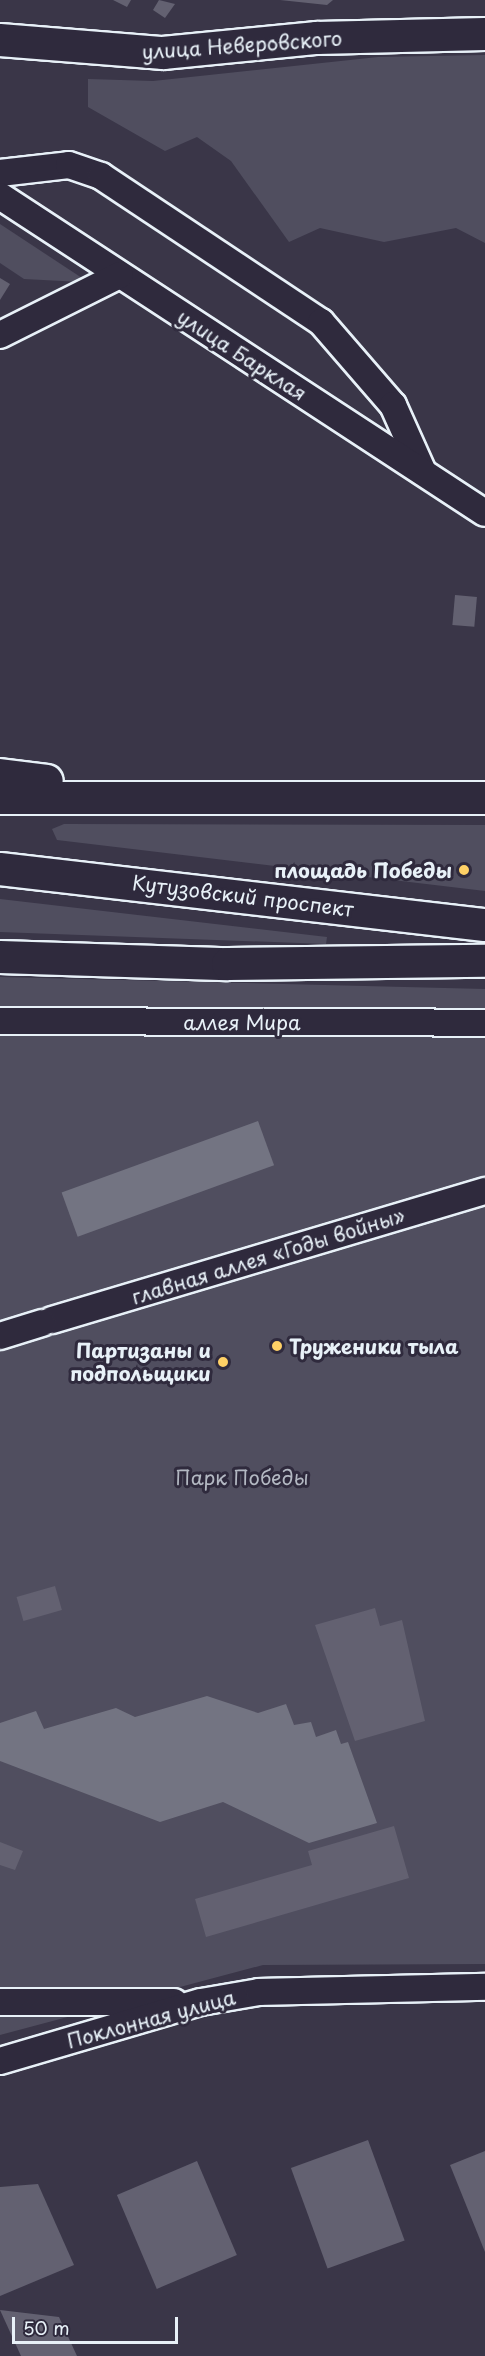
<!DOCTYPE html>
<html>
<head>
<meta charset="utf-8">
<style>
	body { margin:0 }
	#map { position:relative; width:485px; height:2356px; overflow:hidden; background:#3a3648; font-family:"Playpen Sans",sans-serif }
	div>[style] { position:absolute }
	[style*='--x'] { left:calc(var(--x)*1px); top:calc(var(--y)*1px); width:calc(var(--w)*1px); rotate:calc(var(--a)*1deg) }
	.green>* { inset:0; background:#504e5f }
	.water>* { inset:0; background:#737482; transform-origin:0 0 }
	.building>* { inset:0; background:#636171; transform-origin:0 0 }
	.roads { filter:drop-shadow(2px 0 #e8f1f8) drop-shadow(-2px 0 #e8f1f8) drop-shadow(0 2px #e8f1f8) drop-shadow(0 -2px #e8f1f8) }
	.minor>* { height:26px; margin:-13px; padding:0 13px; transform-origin:13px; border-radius:13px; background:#2f2a3d }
	.major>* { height:32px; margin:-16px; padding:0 16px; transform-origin:16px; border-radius:16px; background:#2f2a3d }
	.dots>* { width:16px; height:16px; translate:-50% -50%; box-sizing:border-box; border:3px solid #2f2a3d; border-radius:50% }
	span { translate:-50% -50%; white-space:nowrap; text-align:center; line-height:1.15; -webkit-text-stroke:6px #2f2a3d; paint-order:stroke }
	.street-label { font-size:20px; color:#e8f1f8 }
	.poi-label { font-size:20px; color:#e8f1f8; font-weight:700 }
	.right { translate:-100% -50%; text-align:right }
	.left { translate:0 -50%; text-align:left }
	.park-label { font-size:20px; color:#b3b8c2 }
	.scale { position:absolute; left:12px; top:2317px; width:166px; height:27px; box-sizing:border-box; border:3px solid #e8f1f8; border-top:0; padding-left:8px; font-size:18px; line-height:21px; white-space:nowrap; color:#e8f1f8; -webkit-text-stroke:4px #2f2a3d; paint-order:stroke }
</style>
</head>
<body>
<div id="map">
	<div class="green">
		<i style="clip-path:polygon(485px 55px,485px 243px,456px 228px,384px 242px,320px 228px,289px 242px,231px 161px,197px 137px,165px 151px,88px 107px,88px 79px,153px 81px,378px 57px)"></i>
		<i style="clip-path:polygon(0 224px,82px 278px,81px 282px,24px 279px,0 263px)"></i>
		<i style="clip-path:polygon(64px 824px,485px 825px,485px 891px,57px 840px,52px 829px)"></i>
		<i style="clip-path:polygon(0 899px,327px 937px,326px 944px,0 932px)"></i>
		<i style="clip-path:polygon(0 977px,485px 989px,485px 1964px,263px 1965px,0 2035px)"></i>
	</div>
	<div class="water">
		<i style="left:258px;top:1121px;width:47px;height:209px;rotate:70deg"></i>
		<i style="clip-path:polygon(207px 1696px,258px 1713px,286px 1704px,294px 1725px,311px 1722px,316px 1737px,336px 1730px,341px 1744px,348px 1742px,377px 1823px,309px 1843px,223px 1802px,160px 1822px,0 1761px,0 1723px,36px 1711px,44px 1729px,116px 1708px,135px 1717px)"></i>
	</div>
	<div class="building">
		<i style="clip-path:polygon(113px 0,131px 0,127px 7px)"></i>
		<i style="clip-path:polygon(159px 0,175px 4px,165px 18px,153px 10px)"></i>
		<i style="clip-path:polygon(280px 0,333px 0,327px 5px)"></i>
		<i style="clip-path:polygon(0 278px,10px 284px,0 300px)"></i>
		<i style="left:455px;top:595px;width:22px;height:30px;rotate:5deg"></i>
		<i style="left:55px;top:1586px;width:25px;height:40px;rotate:74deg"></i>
		<i style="clip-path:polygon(375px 1608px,380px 1626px,402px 1620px,425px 1721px,355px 1741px,315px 1625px)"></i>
		<i style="clip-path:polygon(394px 1826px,409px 1878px,206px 1937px,195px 1899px,312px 1865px,308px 1851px)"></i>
		<i style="clip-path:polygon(0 1842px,23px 1851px,15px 1870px,0 1865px)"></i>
		<i style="left:368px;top:2140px;width:107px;height:82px;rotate:70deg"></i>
		<i style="clip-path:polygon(485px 2151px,485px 2252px,450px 2165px)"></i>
		<i style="left:197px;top:2161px;width:102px;height:87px;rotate:67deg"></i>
		<i style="clip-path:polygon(38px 2184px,74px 2265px,0 2296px,0 2187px)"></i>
		<i style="clip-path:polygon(0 2310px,59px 2317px,77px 2356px,21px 2356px)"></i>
	</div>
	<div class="roads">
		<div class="minor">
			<i style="--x:0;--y:173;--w:69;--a:-6.6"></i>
			<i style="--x:69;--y:165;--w:34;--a:19"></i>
			<i style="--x:101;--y:176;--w:264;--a:33.6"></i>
			<i style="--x:321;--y:322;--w:110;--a:49.1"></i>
			<i style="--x:393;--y:405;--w:73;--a:65.9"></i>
			<i style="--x:0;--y:196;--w:579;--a:33.17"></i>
			<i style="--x:0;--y:335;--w:134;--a:-26.6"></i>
			<i style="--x:0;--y:1021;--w:485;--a:0.2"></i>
			<i style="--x:52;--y:1320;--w:452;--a:-16.6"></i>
			<i style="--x:0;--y:1336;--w:44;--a:-17.2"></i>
			<i style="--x:0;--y:2002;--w:174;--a:0"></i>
			<i style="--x:0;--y:2061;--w:209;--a:-16.4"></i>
			<i style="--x:201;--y:2002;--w:59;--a:-9.8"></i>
			<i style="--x:259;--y:1992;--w:226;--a:-1.3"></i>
		</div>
		<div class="major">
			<i style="--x:0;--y:40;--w:164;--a:4.6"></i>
			<i style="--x:163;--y:53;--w:155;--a:-5.6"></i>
			<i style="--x:317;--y:38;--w:168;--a:-1.4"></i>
			<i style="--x:0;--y:775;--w:47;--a:7.3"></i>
			<i style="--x:0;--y:798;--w:485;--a:0"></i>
			<i style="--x:0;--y:869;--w:488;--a:6.6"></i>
			<i style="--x:0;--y:957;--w:228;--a:1.8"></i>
			<i style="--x:228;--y:964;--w:257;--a:-0.7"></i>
		</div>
	</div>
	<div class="dots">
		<i style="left:464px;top:870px;background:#ffd166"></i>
		<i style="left:277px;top:1346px;background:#ffd166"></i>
		<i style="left:223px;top:1362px;background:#ffd166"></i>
	</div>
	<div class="street-label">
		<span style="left:242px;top:45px;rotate:-4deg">улица Неверовского</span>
		<span style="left:242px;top:355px;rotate:33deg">улица Барклая</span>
		<span style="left:243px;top:896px;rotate:7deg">Кутузовский проспект</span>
		<span style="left:242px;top:1022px">аллея Мира</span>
		<span style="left:268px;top:1256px;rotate:-17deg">главная аллея «Годы войны»</span>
		<span style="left:151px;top:2019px;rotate:-15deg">Поклонная улица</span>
	</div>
	<div class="poi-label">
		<span class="right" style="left:452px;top:870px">площадь Победы</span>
		<span class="left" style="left:289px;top:1346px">Труженики тыла</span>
		<span class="right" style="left:211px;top:1362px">Партизаны и<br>подпольщики</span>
	</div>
	<div class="park-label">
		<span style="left:242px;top:1477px">Парк Победы</span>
	</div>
	<div class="scale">50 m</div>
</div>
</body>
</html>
